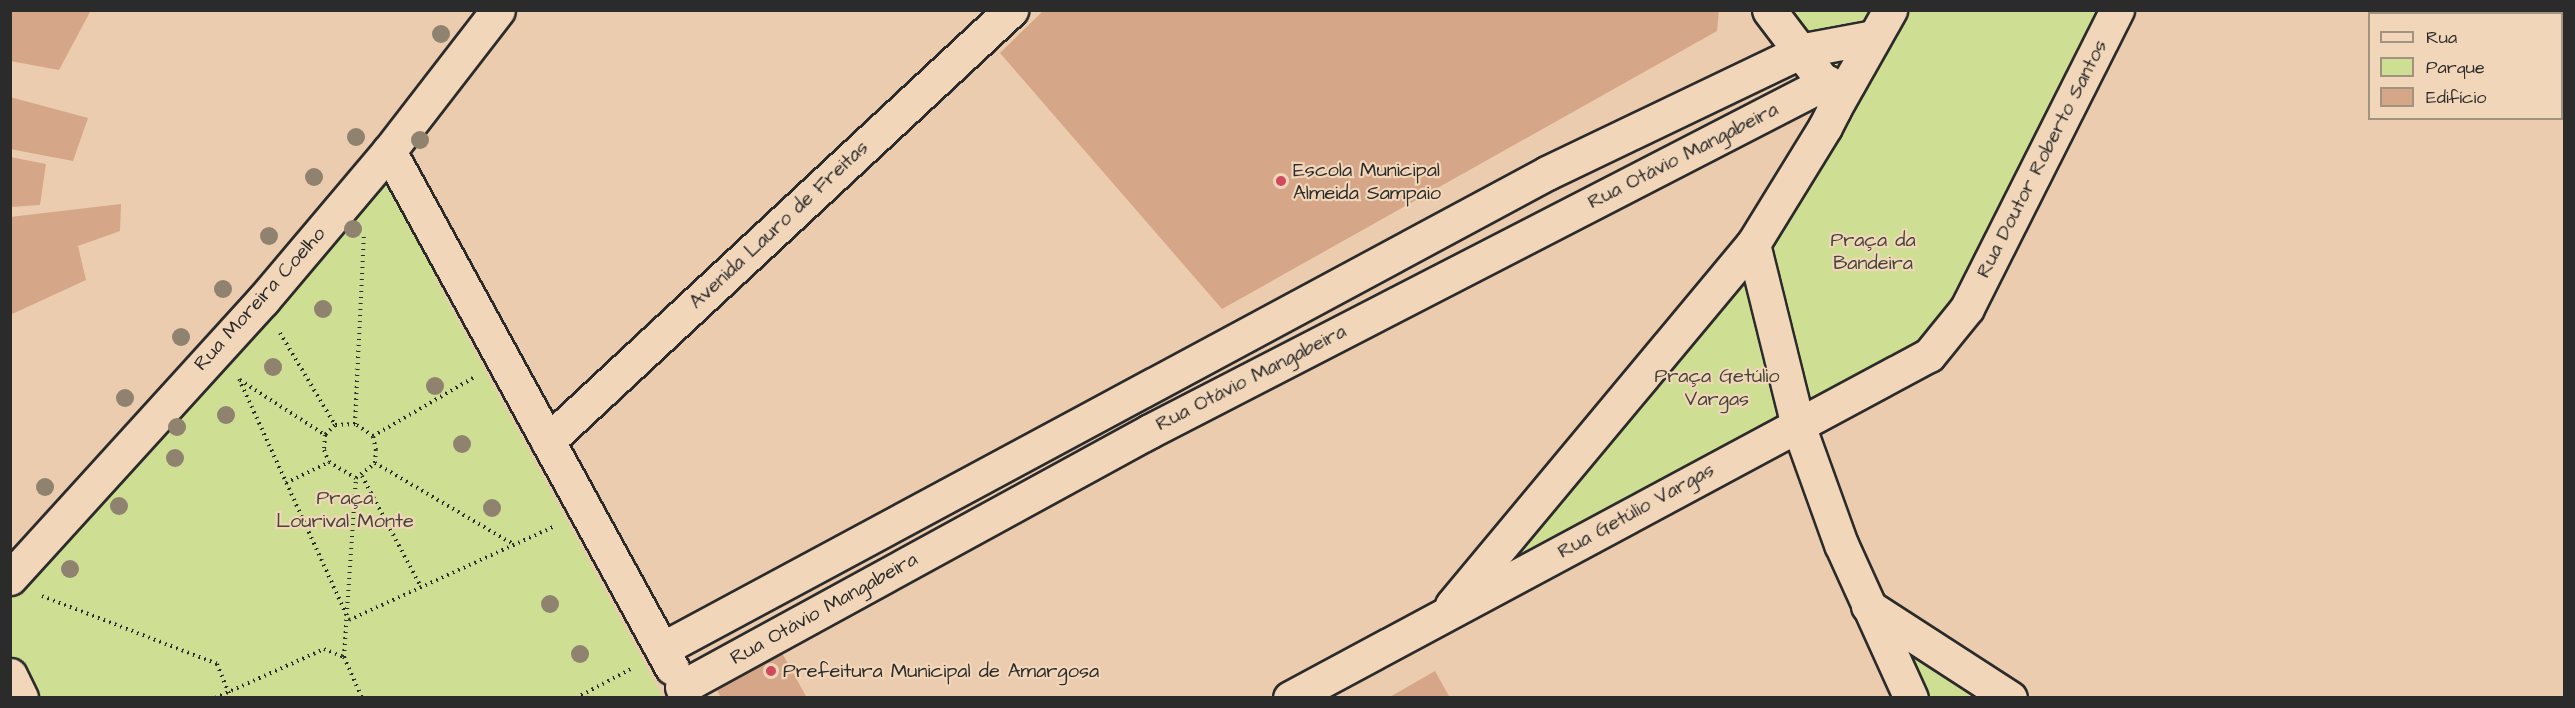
<!DOCTYPE html>
<html>
<head>
<meta charset="utf-8">
<style>
	body { margin:0 }
	#map { position:relative; width:2575px; height:708px; overflow:hidden; background:#ecccaf; font-family:"Architects Daughter",sans-serif }
	div>[style] { position:absolute }
	[style*='--x'] { left:calc(var(--x)*1px); top:calc(var(--y)*1px); width:calc(var(--w)*1px); rotate:calc(var(--a)*1deg) }
	.green>* { inset:0; background:#cede92 }
	.building>* { inset:0; background:#d5a687 }
	.path>* { height:4px; margin-top:-2px; transform-origin:0; background:repeating-linear-gradient(90deg,#2b2b2b 0 1.5px,transparent 0 6px) }
	.roads { filter:drop-shadow(2px 0 #2b2b2b) drop-shadow(-2px 0 #2b2b2b) drop-shadow(0 2px #2b2b2b) drop-shadow(0 -2px #2b2b2b) }
	.minor>* { height:33px; margin:-16.5px; padding:0 16.5px; transform-origin:16.5px; border-radius:16.5px; background:#f2d6b9 }
	.trees>* { width:18px; height:18px; margin:-9px; border-radius:50%; background:#8f826f }
	.dots>* { width:16px; height:16px; translate:-50% -50%; box-sizing:border-box; border:3px solid #f2d6b9; border-radius:50% }
	span { translate:-50% -50%; white-space:nowrap; text-align:center; line-height:1.15; -webkit-text-stroke:4.5px #f2d6b9; paint-order:stroke }
	.street-label { font-size:20px; color:#2b2b2b }
	.poi-label { font-size:20px; color:#2b2b2b }
	.left { translate:0 -50%; text-align:left }
	.park-label { font-size:20px; color:#43463a }
	.frame { position:absolute; inset:0; border:12px solid #2b2b2b; pointer-events:none }
	.legend { position:absolute; left:2368px; top:12px; width:195px; height:108px; box-sizing:border-box; background:#f2d6b9; border:2px solid #a29280; margin:0; padding:8px 10px; list-style:none; font-size:18px; color:#2b2b2b }
	.legend li { display:flex; align-items:center; gap:12px; height:30px }
	.legend b { width:30px; border:2px solid #a29280 }
</style>
</head>
<body>
<div id="map">
	<div class="green">
		<i style="clip-path:polygon(1775px 11px,2113px 11px,1939px 340px,1449px 612px,1608px 414px,1834px 109px)"></i>
		<i style="clip-path:polygon(390px 157px,438px 284px,663px 697px,30px 697px,11px 651px,10px 589px)"></i>
		<i style="clip-path:polygon(1880px 613px,2007px 697px,1912px 697px)"></i>
	</div>
	<div class="building">
		<i style="clip-path:polygon(10px 10px,85px 10px,90px 12px,59px 70px,10px 61px)"></i>
		<i style="clip-path:polygon(1044px 10px,1719px 10px,1717px 31px,1222px 309px,1000px 53px)"></i>
		<i style="clip-path:polygon(10px 97px,88px 118px,73px 161px,10px 149px)"></i>
		<i style="clip-path:polygon(10px 157px,46px 164px,40px 205px,10px 207px)"></i>
		<i style="clip-path:polygon(121px 204px,120px 231px,78px 246px,86px 280px,10px 315px,10px 217px)"></i>
		<i style="clip-path:polygon(782px 653px,807px 698px,721px 698px,717px 690px)"></i>
		<i style="clip-path:polygon(1435px 671px,1450px 698px,1388px 698px)"></i>
	</div>
	<div class="path">
		<i style="--x:280;--y:333;--w:107;--a:59.1"></i>
		<i style="--x:239;--y:379;--w:265;--a:65.5"></i>
		<i style="--x:349;--y:620;--w:226;--a:-24.5"></i>
		<i style="--x:240;--y:380;--w:101;--a:32.9"></i>
		<i style="--x:355;--y:424;--w:188;--a:-87.3"></i>
		<i style="--x:373;--y:436;--w:116;--a:-30.1"></i>
		<i style="--x:375;--y:463;--w:160;--a:30.4"></i>
		<i style="--x:362;--y:476;--w:123;--a:62"></i>
		<i style="--x:286;--y:483;--w:48;--a:-26"></i>
		<i style="--x:42;--y:596;--w:188;--a:21.2"></i>
		<i style="--x:217;--y:664;--w:37;--a:68"></i>
		<i style="--x:344;--y:657;--w:179;--a:-86.2"></i>
		<i style="--x:356;--y:478;--w:24;--a:-38"></i>
		<i style="--x:375;--y:463;--w:13;--a:-86"></i>
		<i style="--x:376;--y:450;--w:14;--a:-102"></i>
		<i style="--x:373;--y:436;--w:22;--a:-146"></i>
		<i style="--x:355;--y:424;--w:20;--a:177"></i>
		<i style="--x:335;--y:425;--w:14;--a:135"></i>
		<i style="--x:325;--y:435;--w:15;--a:94"></i>
		<i style="--x:324;--y:450;--w:13;--a:67"></i>
		<i style="--x:329;--y:462;--w:31;--a:31"></i>
		<i style="--x:215;--y:698;--w:120;--a:-24.2"></i>
		<i style="--x:324;--y:649;--w:22;--a:22"></i>
		<i style="--x:344;--y:657;--w:45;--a:66.3"></i>
		<i style="--x:576;--y:698;--w:62;--a:-27.8"></i>
	</div>
	<div class="roads">
		<div class="minor">
			<i style="--x:1834;--y:109;--w:114;--a:-60.5"></i>
			<i style="--x:389;--y:151;--w:589;--a:61.3"></i>
			<i style="--x:1753;--y:244;--w:183;--a:76.1"></i>
			<i style="--x:1797;--y:422;--w:130;--a:70.2"></i>
			<i style="--x:1841;--y:544;--w:169;--a:65.6"></i>
			<i style="--x:548;--y:441;--w:633;--a:-42.95"></i>
			<i style="--x:10;--y:578;--w:376;--a:-47.7"></i>
			<i style="--x:263;--y:300;--w:195;--a:-49.8"></i>
			<i style="--x:389;--y:151;--w:178;--a:-52.3"></i>
			<i style="--x:1452;--y:605;--w:470;--a:-50.2"></i>
			<i style="--x:1753;--y:244;--w:137;--a:-58.4"></i>
			<i style="--x:1825;--y:127;--w:20;--a:-63"></i>
			<i style="--x:1834;--y:109;--w:16;--a:-97"></i>
			<i style="--x:1832;--y:93;--w:104;--a:-127.2"></i>
			<i style="--x:1868;--y:606;--w:169;--a:32.9"></i>
			<i style="--x:662;--y:649;--w:1005;--a:-28.27"></i>
			<i style="--x:1547;--y:173;--w:285;--a:-25.6"></i>
			<i style="--x:1804;--y:50;--w:71;--a:-10.5"></i>
			<i style="--x:10;--y:675;--w:25;--a:64"></i>
			<i style="--x:682;--y:687;--w:533;--a:-28.68"></i>
			<i style="--x:1150;--y:431;--w:762;--a:-27.27"></i>
			<i style="--x:1290;--y:698;--w:725;--a:-28.23"></i>
			<i style="--x:1929;--y:355;--w:60;--a:-51"></i>
			<i style="--x:1967;--y:308;--w:334;--a:-63.3"></i>
		</div>
	</div>
	<div class="trees">
		<i style="left:441px;top:34px"></i>
		<i style="left:356px;top:137px"></i>
		<i style="left:420px;top:140px"></i>
		<i style="left:314px;top:177px"></i>
		<i style="left:353px;top:229px"></i>
		<i style="left:269px;top:236px"></i>
		<i style="left:223px;top:289px"></i>
		<i style="left:323px;top:309px"></i>
		<i style="left:181px;top:337px"></i>
		<i style="left:273px;top:367px"></i>
		<i style="left:435px;top:386px"></i>
		<i style="left:125px;top:398px"></i>
		<i style="left:226px;top:415px"></i>
		<i style="left:177px;top:427px"></i>
		<i style="left:462px;top:444px"></i>
		<i style="left:175px;top:458px"></i>
		<i style="left:45px;top:487px"></i>
		<i style="left:119px;top:506px"></i>
		<i style="left:492px;top:508px"></i>
		<i style="left:70px;top:569px"></i>
		<i style="left:550px;top:604px"></i>
		<i style="left:580px;top:654px"></i>
	</div>
	<div class="dots">
		<i style="left:1281px;top:181px;background:#d1495b"></i>
		<i style="left:771px;top:671px;background:#d1495b"></i>
	</div>
	<div class="street-label">
		<span style="left:1683px;top:156px;rotate:-27deg">Rua Otávio Mangabeira</span>
		<span style="left:2042px;top:159px;rotate:-63deg">Rua Doutor Roberto Santos</span>
		<span style="left:779px;top:225px;rotate:-43deg">Avenida Lauro de Freitas</span>
		<span style="left:260px;top:299px;rotate:-48deg">Rua Moreira Coelho</span>
		<span style="left:1251px;top:378px;rotate:-27deg">Rua Otávio Mangabeira</span>
		<span style="left:1636px;top:511px;rotate:-29deg">Rua Getúlio Vargas</span>
		<span style="left:824px;top:609px;rotate:-29deg">Rua Otávio Mangabeira</span>
	</div>
	<div class="poi-label">
		<span class="left" style="left:1293px;top:182px">Escola Municipal<br>Almeida Sampaio</span>
		<span class="left" style="left:783px;top:671px">Prefeitura Municipal de Amargosa</span>
	</div>
	<div class="park-label">
		<span style="left:1873px;top:252px">Praça da<br>Bandeira</span>
		<span style="left:1717px;top:388px">Praça Getúlio<br>Vargas</span>
		<span style="left:345px;top:510px">Praça<br>Lourival Monte</span>
	</div>
	<div class="frame"></div>
	<ul class="legend">
	<li><b style="height:8px;background:#f2d6b9"></b>Rua</li>
	<li><b style="height:16px;background:#cede92"></b>Parque</li>
	<li><b style="height:16px;background:#d5a687"></b>Edifício</li>
	</ul>
</div>
</body>
</html>
